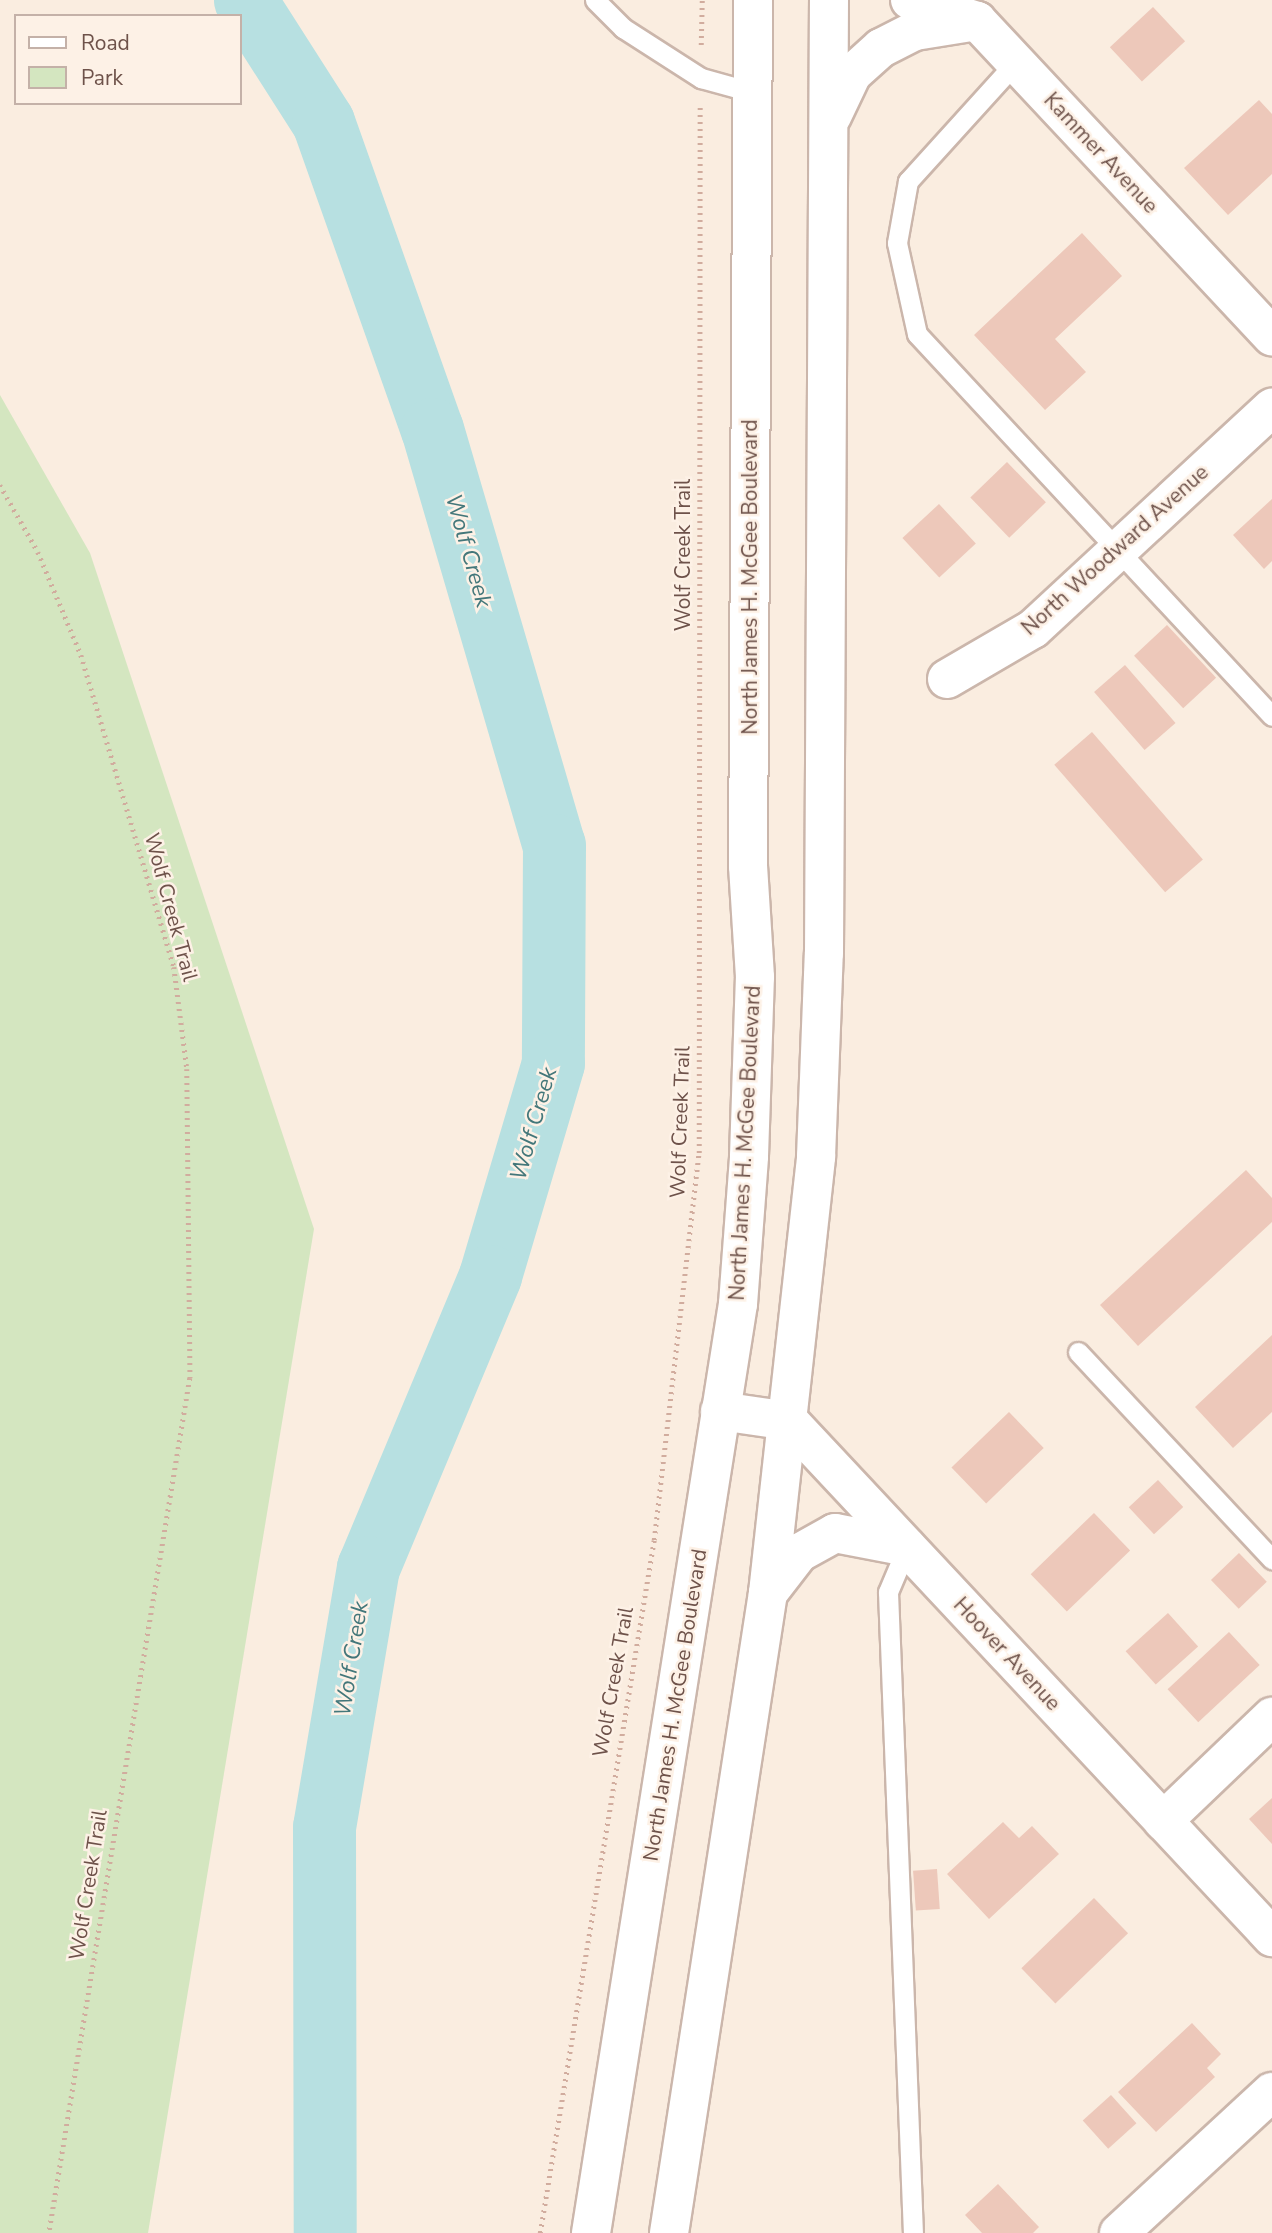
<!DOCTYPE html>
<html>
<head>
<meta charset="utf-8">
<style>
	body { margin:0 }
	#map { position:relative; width:1272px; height:2233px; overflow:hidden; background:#faede0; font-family:"Nunito Sans",sans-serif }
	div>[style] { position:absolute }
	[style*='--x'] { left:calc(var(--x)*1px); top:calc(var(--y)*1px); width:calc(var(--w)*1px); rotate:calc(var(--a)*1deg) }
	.green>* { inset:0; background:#d4e6c0 }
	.river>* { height:63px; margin:-31.5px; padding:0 31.5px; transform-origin:31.5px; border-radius:31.5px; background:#b7e0e1 }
	.building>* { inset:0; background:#edc8ba; transform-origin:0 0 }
	.path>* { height:4.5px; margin-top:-2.25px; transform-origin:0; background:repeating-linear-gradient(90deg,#d1ac9e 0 2px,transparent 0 7px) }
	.roads { filter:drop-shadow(2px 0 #cbb6ab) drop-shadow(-2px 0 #cbb6ab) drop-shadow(0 2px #cbb6ab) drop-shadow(0 -2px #cbb6ab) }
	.lane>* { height:19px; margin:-9.5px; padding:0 9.5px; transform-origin:9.5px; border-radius:9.5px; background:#fff }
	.street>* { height:38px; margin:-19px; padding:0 19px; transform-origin:19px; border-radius:19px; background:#fff }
	.secondary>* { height:38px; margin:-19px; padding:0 19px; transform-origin:19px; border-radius:19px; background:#fff }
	span { translate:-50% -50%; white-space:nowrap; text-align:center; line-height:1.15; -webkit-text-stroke:5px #fdf1e6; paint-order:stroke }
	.street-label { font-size:21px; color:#6e524a }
	.water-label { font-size:23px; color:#43777a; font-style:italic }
	.legend { position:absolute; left:14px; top:14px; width:228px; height:91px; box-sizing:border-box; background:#fdf1e6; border:2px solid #c4b1a8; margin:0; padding:9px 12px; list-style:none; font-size:21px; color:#6e524a }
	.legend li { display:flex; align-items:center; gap:14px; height:35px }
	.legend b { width:35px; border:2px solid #c4b1a8 }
</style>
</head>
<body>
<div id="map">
	<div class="green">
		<i style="clip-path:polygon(0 395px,90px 553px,314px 1229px,148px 2233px,0 2233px)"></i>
	</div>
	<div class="river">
		<i style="--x:245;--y:0;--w:145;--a:57.4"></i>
		<i style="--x:323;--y:122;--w:326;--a:70.5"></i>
		<i style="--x:432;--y:429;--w:434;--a:73.7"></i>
		<i style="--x:554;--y:845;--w:218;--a:90.3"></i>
		<i style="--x:553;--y:1063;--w:222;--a:106.5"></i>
		<i style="--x:490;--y:1276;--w:316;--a:112.7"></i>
		<i style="--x:368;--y:1567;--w:264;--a:99.6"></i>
		<i style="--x:324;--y:1827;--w:406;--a:89.9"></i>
	</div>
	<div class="building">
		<i style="left:1153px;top:7px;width:47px;height:59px;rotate:47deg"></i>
		<i style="clip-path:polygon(1259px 100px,1272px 114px,1272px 174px,1228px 215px,1184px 168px)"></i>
		<i style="clip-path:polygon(1082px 233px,1122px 276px,1055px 339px,1086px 372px,1045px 410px,974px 335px)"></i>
		<i style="left:1007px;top:462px;width:56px;height:51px;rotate:46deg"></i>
		<i style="clip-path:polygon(1272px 499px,1272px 561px,1264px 569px,1233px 535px)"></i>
		<i style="left:939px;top:504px;width:54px;height:50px;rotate:47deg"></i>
		<i style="left:1167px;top:625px;width:72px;height:45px;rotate:47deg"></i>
		<i style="left:1125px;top:665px;width:77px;height:41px;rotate:49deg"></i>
		<i style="left:1092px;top:732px;width:169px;height:50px;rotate:49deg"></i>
		<i style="clip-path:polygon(1246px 1170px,1272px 1198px,1272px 1222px,1138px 1346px,1100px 1305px)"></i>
		<i style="clip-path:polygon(1272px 1335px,1272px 1412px,1233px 1448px,1195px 1407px)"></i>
		<i style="left:1009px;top:1412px;width:50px;height:80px;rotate:46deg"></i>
		<i style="left:1158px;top:1480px;width:37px;height:40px;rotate:47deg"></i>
		<i style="left:1094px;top:1513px;width:52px;height:88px;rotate:46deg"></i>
		<i style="left:1239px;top:1553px;width:40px;height:39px;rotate:46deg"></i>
		<i style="left:1168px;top:1613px;width:45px;height:57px;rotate:48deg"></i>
		<i style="left:1229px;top:1632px;width:45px;height:84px;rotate:47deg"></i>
		<i style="clip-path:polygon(1272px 1798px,1272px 1844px,1249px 1819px)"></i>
		<i style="clip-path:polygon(1003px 1822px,1019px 1838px,1032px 1826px,1059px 1854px,989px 1919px,947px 1874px)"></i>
		<i style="left:937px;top:1869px;width:40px;height:24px;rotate:86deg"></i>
		<i style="left:1094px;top:1898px;width:49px;height:101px;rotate:46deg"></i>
		<i style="clip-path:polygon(1192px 2023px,1221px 2054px,1207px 2068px,1215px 2077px,1156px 2132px,1118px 2092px)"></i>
		<i style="left:1111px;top:2095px;width:38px;height:38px;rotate:48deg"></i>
		<i style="clip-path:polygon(998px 2184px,1039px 2227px,1033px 2233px,982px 2233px,965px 2215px)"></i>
	</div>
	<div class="path">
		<i style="--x:701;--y:45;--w:45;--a:-88.7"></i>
		<i style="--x:0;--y:485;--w:77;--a:60.4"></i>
		<i style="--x:38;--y:552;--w:112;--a:67.3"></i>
		<i style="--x:81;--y:655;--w:326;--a:73.4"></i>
		<i style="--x:174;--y:967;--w:103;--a:82.7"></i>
		<i style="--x:187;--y:1069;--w:309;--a:89.4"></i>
		<i style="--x:190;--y:1378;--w:867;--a:99.36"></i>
		<i style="--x:540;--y:2233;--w:702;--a:-80.66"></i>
		<i style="--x:654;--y:1540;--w:390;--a:-83.4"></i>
		<i style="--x:699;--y:1153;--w:1047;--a:-89.95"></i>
	</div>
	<div class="roads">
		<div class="lane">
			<i style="--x:595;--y:0;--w:40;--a:45"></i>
			<i style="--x:623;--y:28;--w:93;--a:32.7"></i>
			<i style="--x:701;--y:78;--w:53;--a:15.4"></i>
			<i style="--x:1016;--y:62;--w:161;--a:132.2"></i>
			<i style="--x:908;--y:181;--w:63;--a:100.1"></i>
			<i style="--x:897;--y:243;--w:93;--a:77.6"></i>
			<i style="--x:917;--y:334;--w:521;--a:47.1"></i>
			<i style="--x:1078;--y:1352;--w:284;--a:46.9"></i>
			<i style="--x:907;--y:1547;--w:49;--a:112.9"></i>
			<i style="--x:888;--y:1592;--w:641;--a:87.77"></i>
		</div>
		<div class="street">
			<i style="--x:910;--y:0;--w:70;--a:17.4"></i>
			<i style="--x:977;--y:21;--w:432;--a:46.9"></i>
			<i style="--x:947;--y:679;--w:99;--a:-30.2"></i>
			<i style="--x:1033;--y:629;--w:326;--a:-42.8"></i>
			<i style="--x:1163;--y:1821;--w:151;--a:-43.7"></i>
			<i style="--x:1119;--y:2233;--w:208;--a:-42.7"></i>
		</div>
		<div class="secondary">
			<i style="--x:832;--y:116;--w:47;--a:-64.5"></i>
			<i style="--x:852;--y:74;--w:39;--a:-42"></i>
			<i style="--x:881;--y:48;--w:38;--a:-27"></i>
			<i style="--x:915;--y:31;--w:63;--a:-9.2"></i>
			<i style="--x:720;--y:1411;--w:70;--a:8.2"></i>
			<i style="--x:789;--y:1421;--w:707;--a:46.89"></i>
			<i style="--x:768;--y:1593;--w:51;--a:-52.2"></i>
			<i style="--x:799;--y:1553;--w:41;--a:-29.1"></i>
			<i style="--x:835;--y:1533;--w:73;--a:11"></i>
			<i style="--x:591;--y:2233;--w:941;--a:-81.01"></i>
			<i style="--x:738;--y:1304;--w:148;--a:-85.7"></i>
			<i style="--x:749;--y:1156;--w:179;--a:-88.1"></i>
			<i style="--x:755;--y:977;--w:111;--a:-93.6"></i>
			<i style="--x:748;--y:866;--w:866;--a:-89.67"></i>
			<i style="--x:669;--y:2233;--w:648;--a:-81.21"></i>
			<i style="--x:768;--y:1593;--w:439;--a:-83.7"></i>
			<i style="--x:816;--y:1157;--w:204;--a:-87.8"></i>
			<i style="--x:824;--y:953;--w:953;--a:-89.7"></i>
		</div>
	</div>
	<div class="street-label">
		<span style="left:1101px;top:153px;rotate:47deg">Kammer Avenue</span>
		<span style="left:1115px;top:550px;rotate:-42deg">North Woodward Avenue</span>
		<span style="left:683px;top:555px;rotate:-90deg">Wolf Creek Trail</span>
		<span style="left:750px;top:577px;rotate:-90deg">North James H. McGee Boulevard</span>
		<span style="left:171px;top:907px;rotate:75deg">Wolf Creek Trail</span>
		<span style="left:680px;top:1122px;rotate:-88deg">Wolf Creek Trail</span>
		<span style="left:745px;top:1143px;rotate:-87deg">North James H. McGee Boulevard</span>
		<span style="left:1007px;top:1654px;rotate:47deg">Hoover Avenue</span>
		<span style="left:613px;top:1682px;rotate:-80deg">Wolf Creek Trail</span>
		<span style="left:675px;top:1705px;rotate:-81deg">North James H. McGee Boulevard</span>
		<span style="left:88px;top:1885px;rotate:-81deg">Wolf Creek Trail</span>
	</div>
	<div class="water-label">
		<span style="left:468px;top:551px;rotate:74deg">Wolf Creek</span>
		<span style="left:534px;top:1124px;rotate:-74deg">Wolf Creek</span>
		<span style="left:352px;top:1659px;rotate:-81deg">Wolf Creek</span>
	</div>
	<ul class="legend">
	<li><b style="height:9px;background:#fff"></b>Road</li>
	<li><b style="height:19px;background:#d4e6c0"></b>Park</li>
	</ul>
</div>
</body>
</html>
